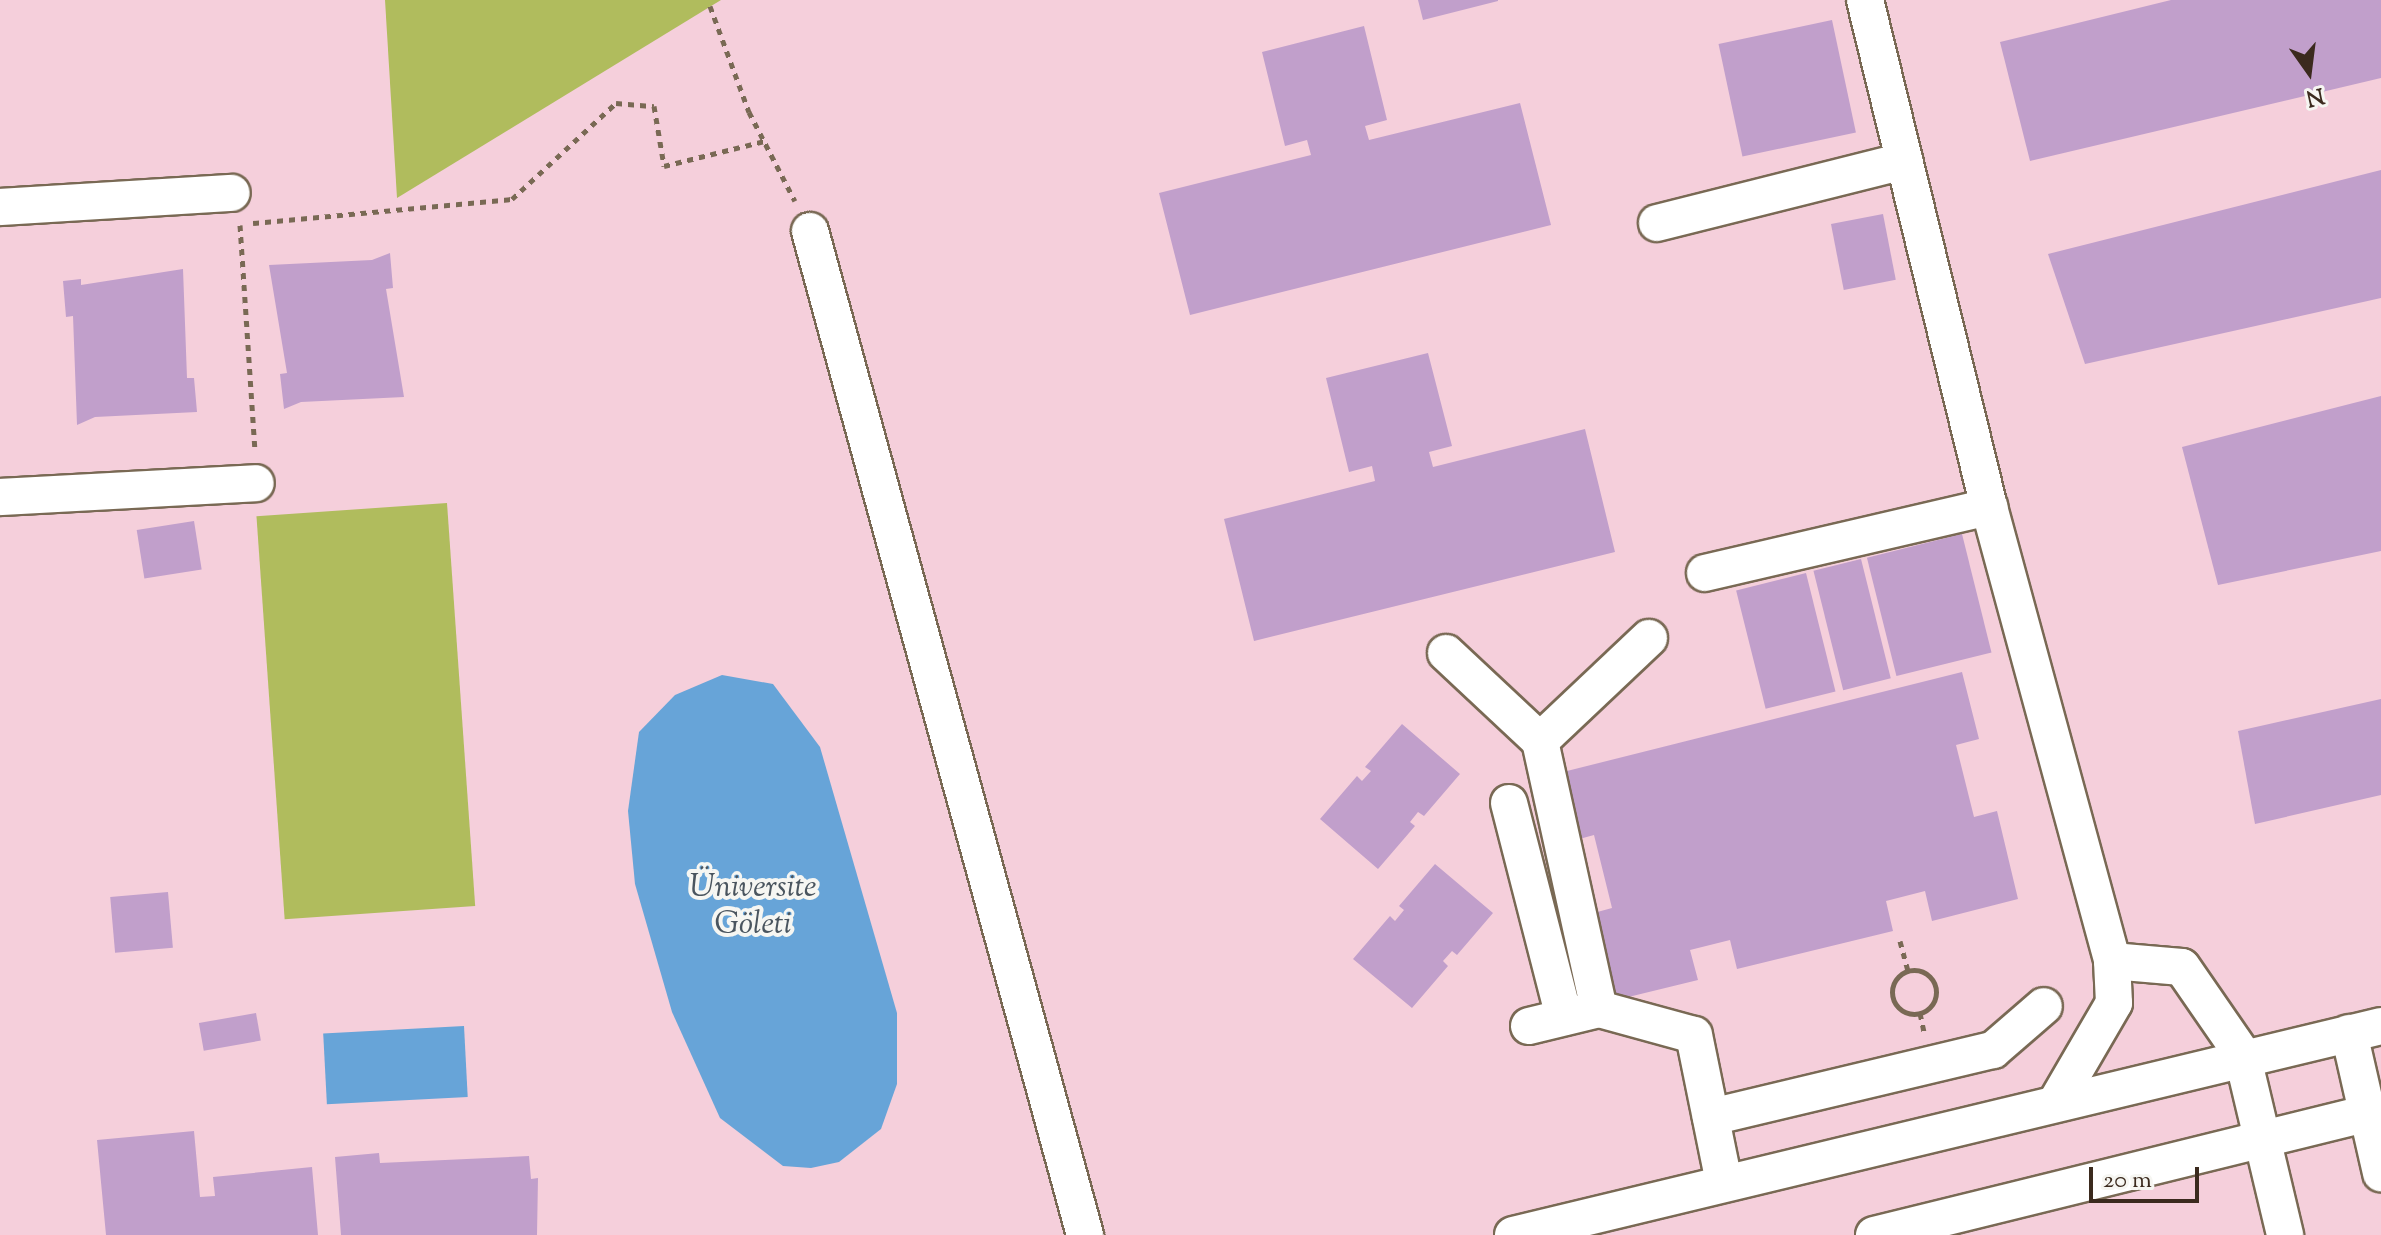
<!DOCTYPE html>
<html>
<head>
<meta charset="utf-8">
<style>
	body { margin:0 }
	#map { position:relative; width:2381px; height:1235px; overflow:hidden; background:#ecddb9; font-family:"Sorts Mill Goudy",serif }
	div>[style] { position:absolute }
	[style*='--x'] { left:calc(var(--x)*1px); top:calc(var(--y)*1px); width:calc(var(--w)*1px); rotate:calc(var(--a)*1deg) }
	.built>* { inset:0; background:#f5cfdb; transform-origin:0 0 }
	.green>* { inset:0; background:#b0bc5d; transform-origin:0 0 }
	.water>* { inset:0; background:#67a4d8; transform-origin:0 0 }
	.building>* { inset:0; background:#c19fcb; transform-origin:0 0 }
	.path>* { height:5px; margin-top:-2.5px; transform-origin:0; background:repeating-linear-gradient(90deg,#796954 0 6px,transparent 0 12px) }
	.path>.ring { margin:-2.5px; padding:0; box-sizing:content-box; background:none; border:5px solid #796954; border-radius:50% }
	.roads { filter:drop-shadow(2px 0 #796954) drop-shadow(-2px 0 #796954) drop-shadow(0 2px #796954) drop-shadow(0 -2px #796954) }
	.minor>* { height:36px; margin:-18px; padding:0 18px; transform-origin:18px; border-radius:18px; background:#fff }
	span { translate:-50% -50%; white-space:nowrap; text-align:center; line-height:1.15; -webkit-text-stroke:8px #f6f6f2; paint-order:stroke }
	.water-label { font-size:32px; color:#4a555f; font-style:italic }
	.north { position:absolute; left:2269px; top:32px; width:80px; height:80px; -webkit-text-stroke:6px #f6f6f2; paint-order:stroke; rotate:166deg; font-size:22px; font-weight:700; line-height:32px; text-align:center; color:#3b2a1e }
	.north::after { content:''; display:block; margin:auto; width:28px; height:36px; background:#3b2a1e; clip-path:polygon(50% 0,100% 100%,50% 72%,0 100%) }
	.scale { position:absolute; left:2089px; top:1167px; width:110px; height:36px; box-sizing:border-box; border:4px solid #3b2a1e; border-top:0; padding-left:10px; font-size:24px; line-height:28px; white-space:nowrap; color:#3b2a1e; -webkit-text-stroke:6px #f6f6f2; paint-order:stroke }
</style>
</head>
<body>
<div id="map">
	<div class="built">
		<i style="left:0;top:0;width:2381px;height:1235px"></i>
	</div>
	<div class="green">
		<i style="clip-path:polygon(385px 0,721px 0,397px 198px)"></i>
		<i style="left:447px;top:503px;width:404px;height:191px;rotate:86deg"></i>
	</div>
	<div class="water">
		<i style="clip-path:polygon(722px 675px,773px 684px,820px 747px,897px 1013px,897px 1084px,881px 1129px,839px 1162px,811px 1168px,783px 1166px,720px 1118px,672px 1012px,635px 884px,628px 811px,639px 732px,675px 695px)"></i>
		<i style="left:464px;top:1026px;width:71px;height:141px;rotate:87deg"></i>
	</div>
	<div class="building">
		<i style="clip-path:polygon(1418px 0,1498px 0,1498px 1px,1423px 20px)"></i>
		<i style="clip-path:polygon(2171px 0,2381px 0,2381px 78px,2030px 161px,2000px 42px)"></i>
		<i style="left:1832px;top:20px;width:115px;height:116px;rotate:78deg"></i>
		<i style="clip-path:polygon(1364px 26px,1387px 120px,1365px 126px,1369px 140px,1520px 103px,1551px 225px,1190px 315px,1159px 193px,1311px 155px,1307px 140px,1285px 146px,1262px 52px)"></i>
		<i style="clip-path:polygon(2381px 170px,2381px 298px,2085px 364px,2048px 254px)"></i>
		<i style="left:1883px;top:214px;width:67px;height:53px;rotate:79deg"></i>
		<i style="clip-path:polygon(390px 253px,393px 288px,386px 289px,404px 397px,301px 402px,284px 409px,280px 374px,287px 373px,269px 265px,372px 260px)"></i>
		<i style="clip-path:polygon(183px 269px,187px 378px,194px 378px,197px 412px,95px 417px,77px 425px,73px 316px,66px 317px,63px 281px,81px 279px,81px 285px)"></i>
		<i style="clip-path:polygon(1428px 353px,1452px 446px,1429px 452px,1433px 467px,1585px 429px,1615px 552px,1254px 641px,1224px 519px,1375px 481px,1372px 466px,1349px 472px,1326px 378px)"></i>
		<i style="clip-path:polygon(2381px 396px,2381px 551px,2218px 585px,2182px 447px)"></i>
		<i style="left:194px;top:521px;width:49px;height:58px;rotate:81deg"></i>
		<i style="left:1962px;top:534px;width:122px;height:98px;rotate:76deg"></i>
		<i style="left:1861px;top:559px;width:123px;height:49px;rotate:76deg"></i>
		<i style="left:1806px;top:573px;width:122px;height:72px;rotate:76deg"></i>
		<i style="clip-path:polygon(1962px 672px,1979px 739px,1956px 745px,1974px 817px,1997px 811px,2018px 899px,1932px 921px,1925px 891px,1886px 901px,1893px 931px,1737px 969px,1730px 940px,1690px 950px,1698px 980px,1612px 1001px,1590px 914px,1612px 908px,1594px 835px,1572px 841px,1555px 774px)"></i>
		<i style="clip-path:polygon(2381px 699px,2381px 795px,2255px 824px,2238px 731px)"></i>
		<i style="clip-path:polygon(1402px 724px,1460px 774px,1424px 816px,1418px 812px,1410px 822px,1415px 826px,1378px 869px,1320px 819px,1357px 776px,1362px 781px,1371px 771px,1365px 767px)"></i>
		<i style="clip-path:polygon(1435px 864px,1493px 913px,1457px 955px,1452px 951px,1443px 961px,1448px 966px,1412px 1008px,1353px 959px,1390px 916px,1395px 921px,1404px 910px,1399px 906px)"></i>
		<i style="left:168px;top:892px;width:56px;height:58px;rotate:85deg"></i>
		<i style="left:256px;top:1013px;width:28px;height:58px;rotate:80deg"></i>
		<i style="clip-path:polygon(194px 1131px,200px 1197px,215px 1196px,213px 1177px,312px 1167px,318px 1235px,106px 1235px,97px 1140px)"></i>
		<i style="clip-path:polygon(379px 1153px,380px 1163px,529px 1156px,531px 1179px,538px 1178px,537px 1235px,341px 1235px,335px 1157px)"></i>
	</div>
	<div class="path">
		<i style="--x:710;--y:6;--w:113;--a:69.8"></i>
		<i style="--x:749;--y:112;--w:100;--a:62.7"></i>
		<i style="--x:253;--y:223;--w:260;--a:-5.3"></i>
		<i style="--x:512;--y:199;--w:142;--a:-42.7"></i>
		<i style="--x:616;--y:103;--w:38;--a:5"></i>
		<i style="--x:654;--y:106;--w:61;--a:80.5"></i>
		<i style="--x:664;--y:166;--w:103;--a:-14"></i>
		<i style="--x:240;--y:225;--w:225;--a:86.2"></i>
		<i style="--x:1900;--y:941;--w:31;--a:75"></i>
		<i class="ring" style="left:1892px;top:970px;width:39px;height:39px"></i>
		<i style="--x:1920;--y:1013;--w:19;--a:78"></i>
	</div>
	<div class="roads">
		<div class="minor">
			<i style="--x:1865;--y:0;--w:522;--a:76.26"></i>
			<i style="--x:1989;--y:507;--w:470;--a:74.8"></i>
			<i style="--x:2112;--y:961;--w:42;--a:87.3"></i>
			<i style="--x:2114;--y:1003;--w:113;--a:120.2"></i>
			<i style="--x:0;--y:207;--w:232;--a:-3.5"></i>
			<i style="--x:1657;--y:223;--w:255;--a:-14.1"></i>
			<i style="--x:810;--y:231;--w:1041;--a:74.68"></i>
			<i style="--x:0;--y:497;--w:256;--a:-3.1"></i>
			<i style="--x:1705;--y:573;--w:292;--a:-13.1"></i>
			<i style="--x:1446;--y:653;--w:129;--a:43.1"></i>
			<i style="--x:1540;--y:741;--w:274;--a:77.6"></i>
			<i style="--x:1540;--y:741;--w:150;--a:-43.4"></i>
			<i style="--x:1509;--y:803;--w:221;--a:75.6"></i>
			<i style="--x:2112;--y:961;--w:70;--a:4.9"></i>
			<i style="--x:2182;--y:967;--w:106;--a:55.4"></i>
			<i style="--x:2242;--y:1054;--w:186;--a:76.6"></i>
			<i style="--x:1529;--y:1026;--w:72;--a:-13.7"></i>
			<i style="--x:1599;--y:1009;--w:98;--a:15.3"></i>
			<i style="--x:1694;--y:1035;--w:151;--a:78.5"></i>
			<i style="--x:2349;--y:1033;--w:144;--a:77.1"></i>
			<i style="--x:1711;--y:1117;--w:290;--a:-13.4"></i>
			<i style="--x:1993;--y:1050;--w:67;--a:-40.8"></i>
			<i style="--x:1513;--y:1235;--w:893;--a:-13.54"></i>
			<i style="--x:1874;--y:1235;--w:522;--a:-13.85"></i>
		</div>
	</div>
	<div class="water-label">
		<span style="left:753px;top:907px">Üniversite<br>Göleti</span>
	</div>
	<div class="north">N</div>
	<div class="scale">20 m</div>
</div>
</body>
</html>
